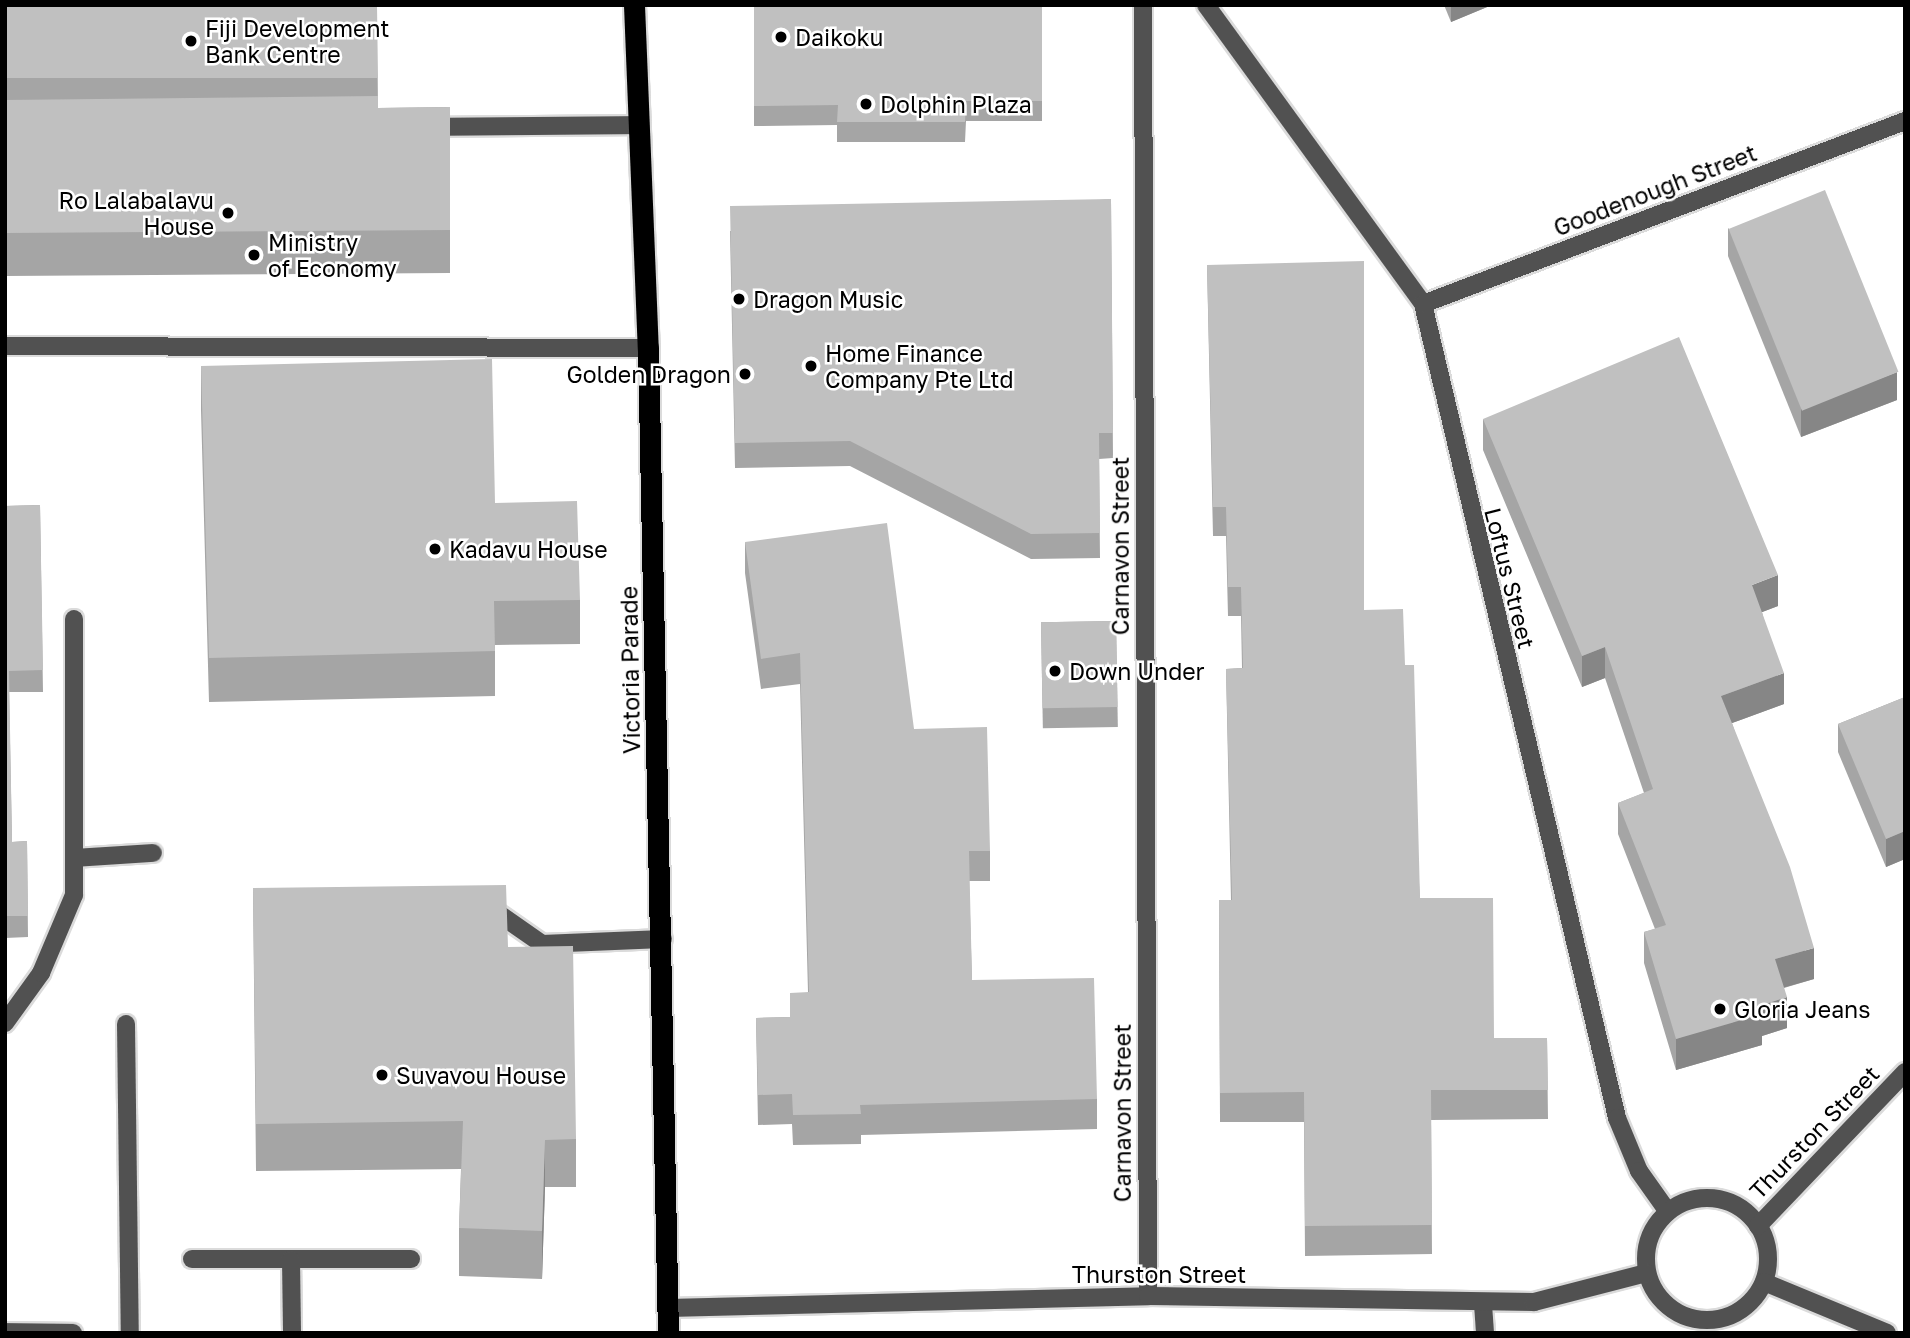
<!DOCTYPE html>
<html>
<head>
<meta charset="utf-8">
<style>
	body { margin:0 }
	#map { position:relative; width:1910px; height:1338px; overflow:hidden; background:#fff; font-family:"Golos Text",sans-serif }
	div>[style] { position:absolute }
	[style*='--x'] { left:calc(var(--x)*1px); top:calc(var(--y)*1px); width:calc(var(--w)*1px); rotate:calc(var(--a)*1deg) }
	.roads { filter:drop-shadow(2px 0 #dbdbdb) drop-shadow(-2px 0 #dbdbdb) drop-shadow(0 2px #dbdbdb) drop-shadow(0 -2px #dbdbdb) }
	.minor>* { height:18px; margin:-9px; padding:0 9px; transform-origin:9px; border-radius:9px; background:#515151 }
	.minor>.ring { margin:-9px; padding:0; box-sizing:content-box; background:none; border:18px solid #515151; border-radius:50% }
	.highway>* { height:21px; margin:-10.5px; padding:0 10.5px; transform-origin:10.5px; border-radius:10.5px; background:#000 }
	.wall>* { inset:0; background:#a5a5a5; transform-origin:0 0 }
	.shaded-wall>* { inset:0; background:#868686 }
	.building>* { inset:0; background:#c0c0c0; transform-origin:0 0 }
	.dots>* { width:19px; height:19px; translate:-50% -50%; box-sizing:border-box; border:4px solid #fff; border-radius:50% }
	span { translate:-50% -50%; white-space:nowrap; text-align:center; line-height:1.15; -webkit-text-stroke:5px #fff; paint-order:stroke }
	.poi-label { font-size:23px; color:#000 }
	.left { translate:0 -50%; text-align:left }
	.right { translate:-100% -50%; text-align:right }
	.street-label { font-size:23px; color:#000 }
	.frame { position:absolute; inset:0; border:7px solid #000; pointer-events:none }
</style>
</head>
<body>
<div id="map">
	<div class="roads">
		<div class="minor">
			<i style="--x:1143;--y:5;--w:1291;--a:89.78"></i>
			<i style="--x:1206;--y:5;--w:369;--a:54"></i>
			<i style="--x:1423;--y:304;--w:837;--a:76.59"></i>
			<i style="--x:1617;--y:1118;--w:57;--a:67.5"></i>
			<i style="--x:1639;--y:1171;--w:50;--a:54.7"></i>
			<i style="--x:426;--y:127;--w:213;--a:-0.5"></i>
			<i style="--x:1423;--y:304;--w:516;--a:-20.79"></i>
			<i style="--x:5;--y:346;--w:643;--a:0.18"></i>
			<i style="--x:75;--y:858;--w:78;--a:-3.7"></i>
			<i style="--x:489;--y:907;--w:65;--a:34.9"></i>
			<i style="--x:542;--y:944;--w:121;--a:-2.4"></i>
			<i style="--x:5;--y:1023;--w:62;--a:-54.2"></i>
			<i style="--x:41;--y:973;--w:85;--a:-67.1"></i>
			<i style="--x:74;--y:895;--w:276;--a:-90"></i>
			<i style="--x:126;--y:1024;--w:309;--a:89.3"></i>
			<i class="ring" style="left:1646px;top:1198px;width:104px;height:104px"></i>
			<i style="--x:1758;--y:1226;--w:213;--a:-46.3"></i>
			<i style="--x:192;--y:1259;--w:219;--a:0"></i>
			<i style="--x:291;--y:1260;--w:73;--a:89.2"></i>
			<i style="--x:1764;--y:1282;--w:133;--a:22.5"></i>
			<i style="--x:1483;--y:1304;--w:29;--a:86"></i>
			<i style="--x:668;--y:1308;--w:480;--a:-1.4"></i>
			<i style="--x:1148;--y:1296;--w:386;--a:0.9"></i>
			<i style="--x:1534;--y:1302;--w:116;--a:-14.5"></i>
			<i style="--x:5;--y:1332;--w:68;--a:0.8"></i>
		</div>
		<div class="highway">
			<i style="--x:634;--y:5;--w:343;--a:87.7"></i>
			<i style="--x:648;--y:348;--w:985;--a:88.84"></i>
		</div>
	</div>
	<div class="wall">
		<i style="clip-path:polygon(5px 5px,377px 5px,378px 108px,450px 107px,450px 273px,5px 276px)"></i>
		<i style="clip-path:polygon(754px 5px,1042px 5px,1042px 121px,966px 121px,965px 142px,837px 142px,837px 125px,754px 126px)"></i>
		<i style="clip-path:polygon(1444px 5px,1492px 5px,1451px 22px)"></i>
		<i style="clip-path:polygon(1111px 199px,1113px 458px,1099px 459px,1100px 558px,1031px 559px,850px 466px,735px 468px,730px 231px)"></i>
		<i style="clip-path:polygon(1728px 228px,1897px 400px,1801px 437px,1728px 256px)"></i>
		<i style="clip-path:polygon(1207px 265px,1364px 610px,1405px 665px,1420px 898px,1494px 1038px,1547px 1038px,1548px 1119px,1431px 1120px,1432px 1254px,1305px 1256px,1304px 1122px,1220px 1122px,1219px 900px,1231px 900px,1226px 669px,1242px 668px,1241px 616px,1228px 616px,1226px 536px,1213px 536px)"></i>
		<i style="clip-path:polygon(201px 366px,495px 503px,580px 600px,580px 644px,495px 645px,495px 696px,209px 702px,201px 410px)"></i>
		<i style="clip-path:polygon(1483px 419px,1778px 606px,1762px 612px,1784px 704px,1732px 723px,1814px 979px,1784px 988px,1787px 1028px,1762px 1036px,1762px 1045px,1676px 1070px,1644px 963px,1644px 932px,1655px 929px,1618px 834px,1618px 803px,1644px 793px,1605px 678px,1582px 687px,1483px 450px)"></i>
		<i style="clip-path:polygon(40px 505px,43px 692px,9px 692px,12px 842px,27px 841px,28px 937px,5px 938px,5px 506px)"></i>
		<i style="clip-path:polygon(745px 542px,914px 729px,990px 851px,990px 881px,969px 881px,972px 980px,1097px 1099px,1097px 1129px,861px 1135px,861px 1144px,793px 1145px,792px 1124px,758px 1125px,756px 1018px,790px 1017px,808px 992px,800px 684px,761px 689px,745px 573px)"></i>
		<i style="left:1116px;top:621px;width:106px;height:75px;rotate:89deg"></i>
		<i style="clip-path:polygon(1905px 697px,1905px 859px,1886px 867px,1838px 752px,1838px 724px)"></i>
		<i style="clip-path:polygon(253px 888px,508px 947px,576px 1139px,576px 1187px,545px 1187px,542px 1279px,459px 1276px,459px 1228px,461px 1169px,256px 1171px)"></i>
	</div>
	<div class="shaded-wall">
		<i style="clip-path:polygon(1451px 5px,1492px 5px,1451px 22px)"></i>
		<i style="clip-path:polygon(1897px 372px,1897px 400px,1801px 437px,1801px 409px)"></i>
		<i style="clip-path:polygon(1778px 575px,1778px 606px,1752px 616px,1752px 585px)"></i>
		<i style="clip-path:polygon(1605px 647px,1605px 678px,1582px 687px,1582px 656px)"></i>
		<i style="clip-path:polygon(1784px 673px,1784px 704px,1721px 727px,1721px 696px)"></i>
		<i style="clip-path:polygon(1905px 831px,1905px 859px,1886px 867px,1886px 839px)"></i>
		<i style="clip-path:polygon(1814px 948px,1814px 979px,1775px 990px,1775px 959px)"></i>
		<i style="clip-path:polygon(1787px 997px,1787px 1028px,1762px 1036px,1762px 1045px,1676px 1070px,1676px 1039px,1759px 1006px)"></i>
		<i style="clip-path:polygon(545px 1140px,545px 1187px,542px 1279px,542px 1231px)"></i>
	</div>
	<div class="building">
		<i style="left:5px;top:5px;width:372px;height:73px"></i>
		<i style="clip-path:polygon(754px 5px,1042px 5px,1042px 101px,966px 101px,965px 122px,837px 122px,838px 105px,754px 106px)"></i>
		<i style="clip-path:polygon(378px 96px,378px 108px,450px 107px,450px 230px,5px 233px,5px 100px)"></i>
		<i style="left:1825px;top:190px;width:196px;height:104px;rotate:68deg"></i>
		<i style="clip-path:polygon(1111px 199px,1113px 433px,1099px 433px,1100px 533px,1031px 534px,850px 441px,735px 443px,730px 206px)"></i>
		<i style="clip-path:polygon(1364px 261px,1364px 610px,1403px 609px,1405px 665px,1414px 665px,1420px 898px,1493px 898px,1494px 1038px,1547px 1038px,1548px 1090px,1431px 1090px,1432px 1225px,1305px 1226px,1304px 1092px,1220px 1093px,1219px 900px,1232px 900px,1226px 669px,1243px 668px,1241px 587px,1228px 587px,1226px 507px,1213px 507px,1207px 265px)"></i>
		<i style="clip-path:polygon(1679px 337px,1778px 575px,1752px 585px,1784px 673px,1721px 696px,1790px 867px,1814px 948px,1775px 959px,1787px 997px,1759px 1006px,1762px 1014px,1676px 1039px,1644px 932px,1666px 925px,1618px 803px,1653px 789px,1605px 647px,1582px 656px,1483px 419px)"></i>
		<i style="clip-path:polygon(492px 359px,495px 503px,577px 501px,580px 600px,494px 601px,495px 651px,209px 658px,201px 366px)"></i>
		<i style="clip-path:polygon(40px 505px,43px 670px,9px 671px,12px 842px,27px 841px,28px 916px,5px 916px,5px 506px)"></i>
		<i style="clip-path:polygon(887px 523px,914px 729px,987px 727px,990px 851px,969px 851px,972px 980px,1094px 978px,1097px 1099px,860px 1105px,861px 1114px,793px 1115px,792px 1094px,758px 1095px,756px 1018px,790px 1017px,790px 993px,809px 992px,800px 653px,761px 659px,745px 542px)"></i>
		<i style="left:1116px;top:621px;width:86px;height:75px;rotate:89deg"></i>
		<i style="clip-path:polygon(1905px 697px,1905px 831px,1886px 839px,1838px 724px)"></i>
		<i style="clip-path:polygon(506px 885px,508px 947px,573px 946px,576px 1139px,545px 1140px,542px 1231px,459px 1228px,463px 1121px,256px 1124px,253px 888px)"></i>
	</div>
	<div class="dots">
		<i style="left:781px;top:37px;background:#000"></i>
		<i style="left:191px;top:41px;background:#000"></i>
		<i style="left:866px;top:104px;background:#000"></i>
		<i style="left:228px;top:213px;background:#000"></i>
		<i style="left:254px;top:255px;background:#000"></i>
		<i style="left:739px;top:299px;background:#000"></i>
		<i style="left:811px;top:366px;background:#000"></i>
		<i style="left:745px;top:374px;background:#000"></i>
		<i style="left:435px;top:549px;background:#000"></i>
		<i style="left:1055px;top:671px;background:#000"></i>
		<i style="left:1720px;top:1009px;background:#000"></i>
		<i style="left:382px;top:1075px;background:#000"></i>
	</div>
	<div class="poi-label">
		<span class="left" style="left:205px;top:41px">Fiji Development<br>Bank Centre</span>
		<span class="left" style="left:795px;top:37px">Daikoku</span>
		<span class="left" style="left:880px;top:104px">Dolphin Plaza</span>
		<span class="right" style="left:214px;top:213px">Ro Lalabalavu<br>House</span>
		<span class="left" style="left:268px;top:255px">Ministry<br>of Economy</span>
		<span class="left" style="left:753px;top:299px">Dragon Music</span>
		<span class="left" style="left:825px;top:366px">Home Finance<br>Company Pte Ltd</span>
		<span class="right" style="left:731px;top:374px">Golden Dragon</span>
		<span class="left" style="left:449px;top:549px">Kadavu House</span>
		<span class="left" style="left:1069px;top:671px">Down Under</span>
		<span class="left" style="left:1734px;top:1009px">Gloria Jeans</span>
		<span class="left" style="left:396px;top:1075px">Suvavou House</span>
	</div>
	<div class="street-label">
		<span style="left:1655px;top:190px;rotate:-21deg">Goodenough Street</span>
		<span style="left:1120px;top:546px;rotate:-90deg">Carnavon Street</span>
		<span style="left:1510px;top:578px;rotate:76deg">Loftus Street</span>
		<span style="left:630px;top:670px;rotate:-91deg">Victoria Parade</span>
		<span style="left:1122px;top:1113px;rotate:-90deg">Carnavon Street</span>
		<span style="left:1814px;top:1132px;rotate:-46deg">Thurston Street</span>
		<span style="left:1159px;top:1274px">Thurston Street</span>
	</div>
	<div class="frame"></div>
</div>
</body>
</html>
